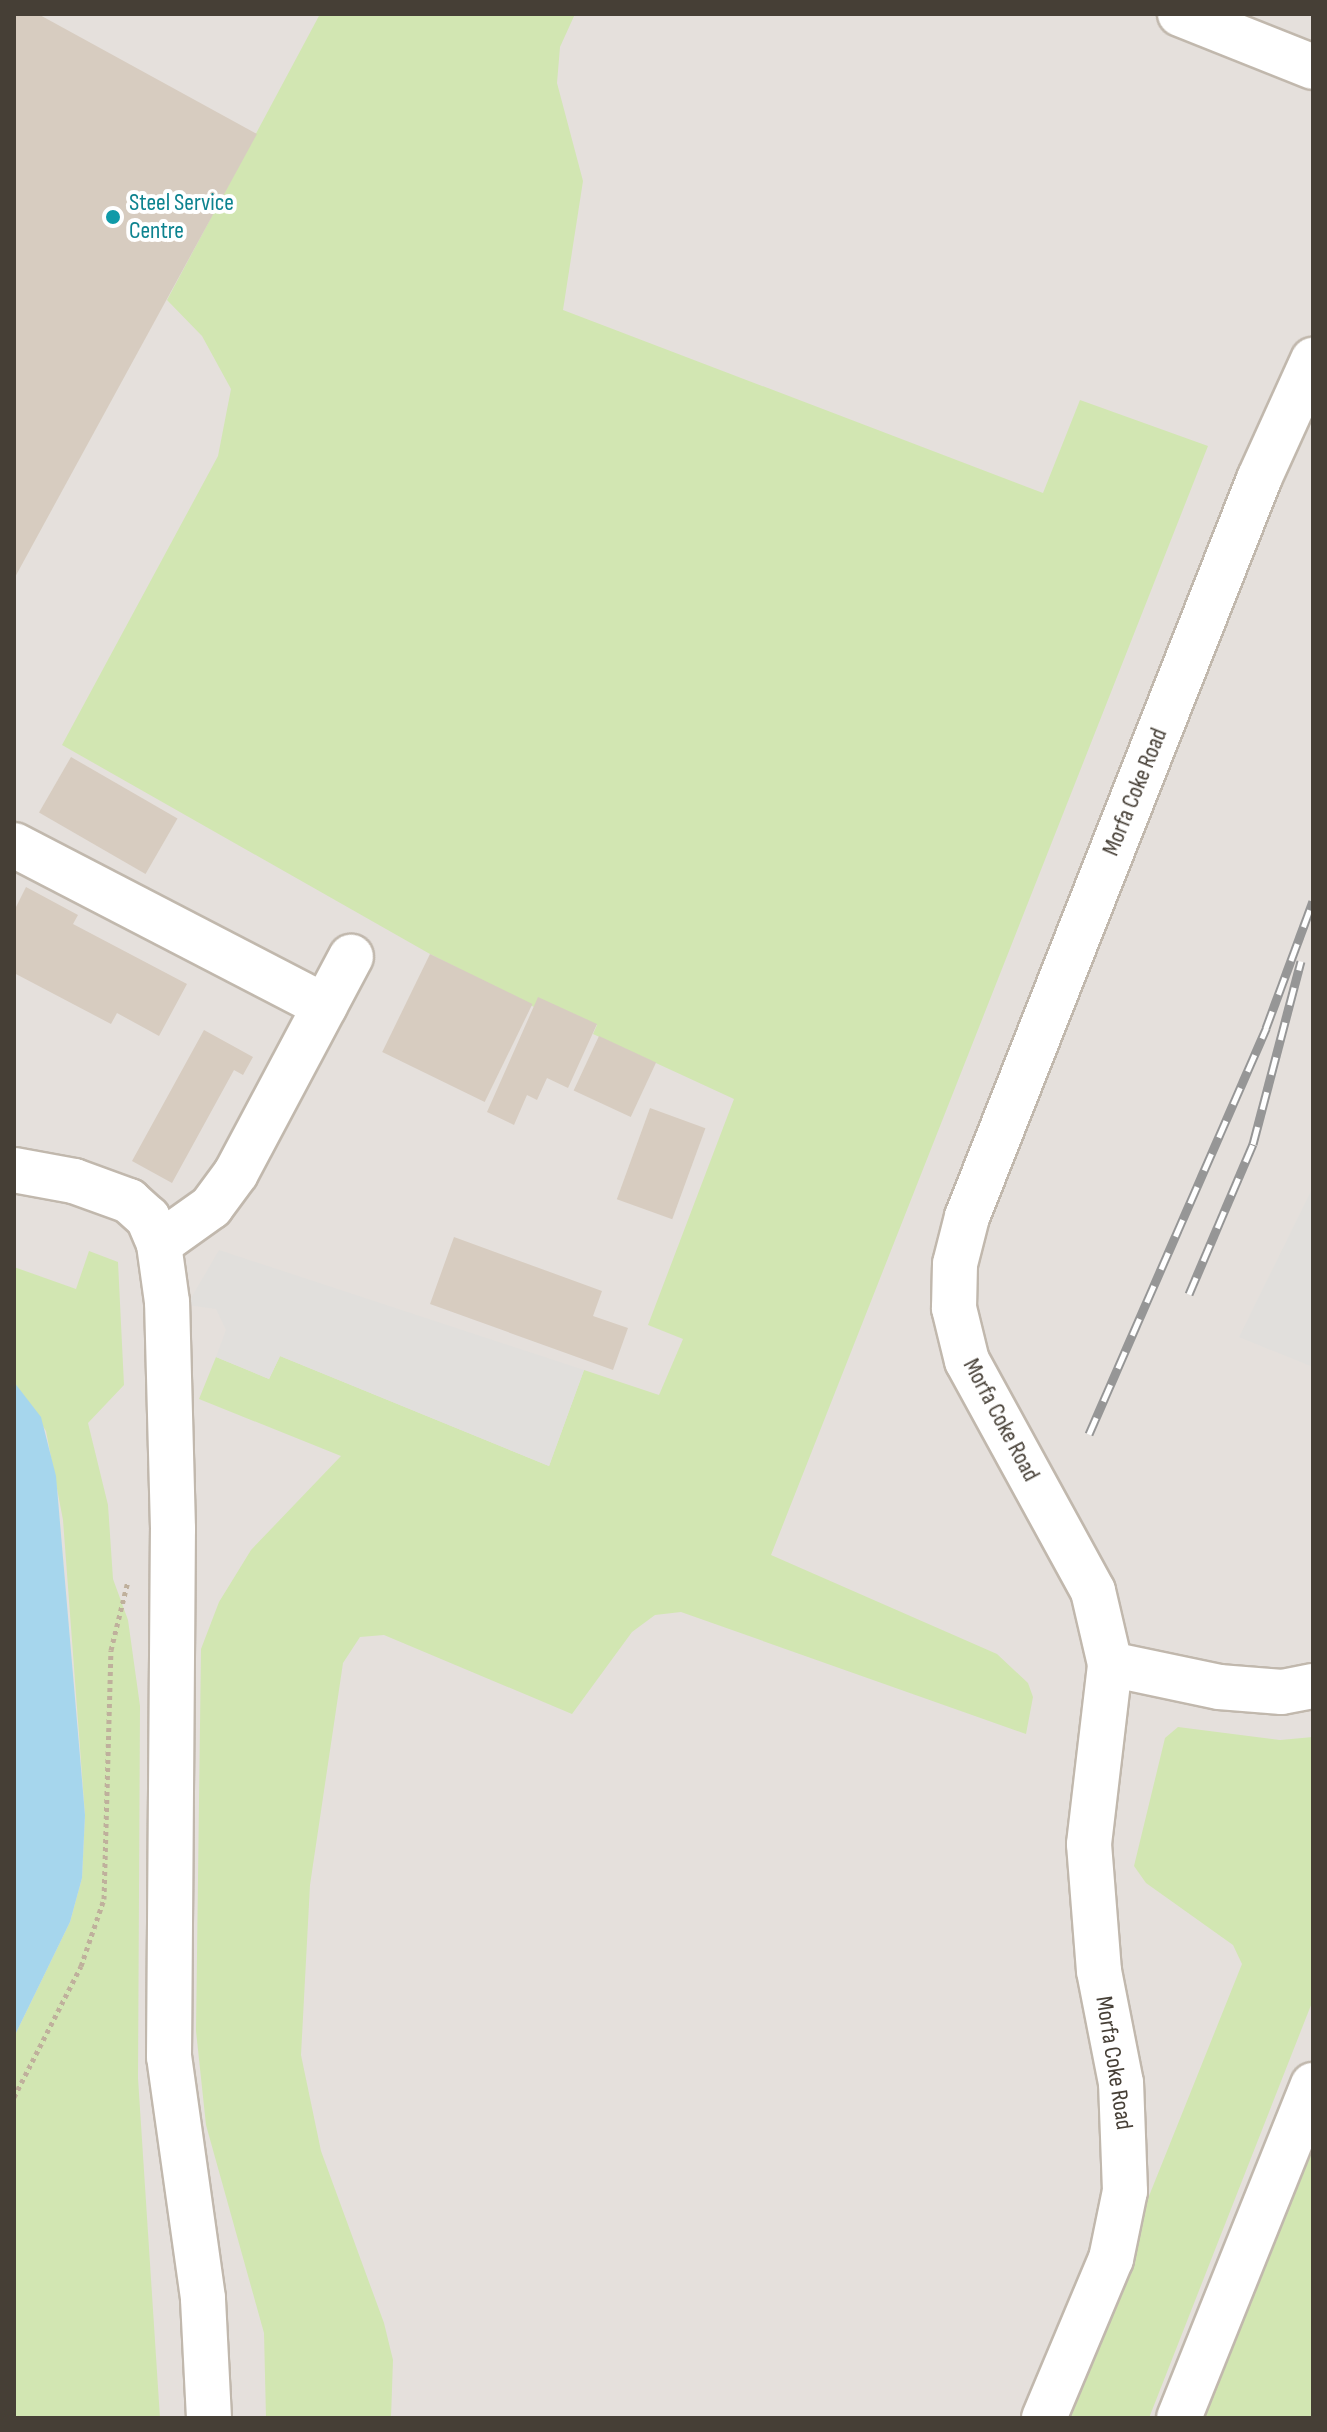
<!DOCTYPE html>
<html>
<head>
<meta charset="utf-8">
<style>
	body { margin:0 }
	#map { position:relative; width:1327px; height:2432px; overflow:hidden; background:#f3eee7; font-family:"Sofia Sans Condensed",sans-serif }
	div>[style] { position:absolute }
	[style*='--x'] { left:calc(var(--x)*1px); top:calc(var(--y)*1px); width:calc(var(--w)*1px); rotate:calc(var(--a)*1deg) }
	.industrial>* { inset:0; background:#e5e0dc; transform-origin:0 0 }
	.green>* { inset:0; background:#d2e6b2 }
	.parking>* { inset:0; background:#e1dfdc }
	.water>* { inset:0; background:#a6d6ed }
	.building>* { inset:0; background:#d7ccc0; transform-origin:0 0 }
	.path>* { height:5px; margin-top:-2.5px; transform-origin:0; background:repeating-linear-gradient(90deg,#bfb09c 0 4px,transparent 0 8px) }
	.roads { filter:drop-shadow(2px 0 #c1b8ad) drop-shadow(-2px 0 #c1b8ad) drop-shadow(0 2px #c1b8ad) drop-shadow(0 -2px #c1b8ad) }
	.minor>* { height:44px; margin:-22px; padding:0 22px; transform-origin:22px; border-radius:22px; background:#fff }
	.rail>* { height:9px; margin-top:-4.5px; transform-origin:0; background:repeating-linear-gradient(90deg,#fff 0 18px,#969696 0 36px); box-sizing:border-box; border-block:2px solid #969696 }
	.dots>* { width:22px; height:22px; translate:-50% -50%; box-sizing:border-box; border:4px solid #fff; border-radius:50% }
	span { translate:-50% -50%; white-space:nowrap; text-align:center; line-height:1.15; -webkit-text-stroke:8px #fff; paint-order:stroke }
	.culture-label { font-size:24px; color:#0d838f }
	.left { translate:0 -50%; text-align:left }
	.street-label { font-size:24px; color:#463f36 }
	.frame { position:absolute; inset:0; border:16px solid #463f36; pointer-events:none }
</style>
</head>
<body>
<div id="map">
	<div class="industrial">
		<i style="left:14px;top:14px;width:1299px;height:2404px"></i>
	</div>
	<div class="green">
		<i style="clip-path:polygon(320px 14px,575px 14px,560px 47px,557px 83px,583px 181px,563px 310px,1043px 493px,1080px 400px,1208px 446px,771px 1555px,997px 1654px,1028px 1683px,1033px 1697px,1026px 1734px,681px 1612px,655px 1615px,632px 1632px,572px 1714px,384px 1635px,360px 1637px,343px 1663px,310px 1885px,301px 2055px,321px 2151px,384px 2323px,393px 2360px,391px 2418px,266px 2418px,264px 2333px,206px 2125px,196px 2031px,201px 1649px,219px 1602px,251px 1550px,341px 1456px,199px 1399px,216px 1357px,269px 1379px,280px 1356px,549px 1466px,584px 1370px,659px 1395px,683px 1339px,648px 1325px,734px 1099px,593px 1034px,597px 1025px,534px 1007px,430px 954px,62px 745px,218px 456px,231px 389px,202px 336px,167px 300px)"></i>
		<i style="clip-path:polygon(89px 1251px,118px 1262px,124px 1385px,88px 1423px,108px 1505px,113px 1579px,128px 1620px,140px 1706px,138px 2078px,160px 2418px,14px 2418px,14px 2037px,70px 1922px,82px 1878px,85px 1815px,63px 1520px,46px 1431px,14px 1382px,14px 1267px,76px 1289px)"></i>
		<i style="clip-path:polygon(1178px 1727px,1280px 1740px,1313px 1737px,1313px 2000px,1149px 2418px,1060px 2418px,1242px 1964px,1233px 1945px,1146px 1883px,1134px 1866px,1165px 1738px)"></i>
		<i style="clip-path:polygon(1313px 2136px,1313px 2418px,1200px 2418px)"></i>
	</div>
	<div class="parking">
		<i style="clip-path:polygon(1313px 1187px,1313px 1367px,1239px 1337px)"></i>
		<i style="clip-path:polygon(219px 1250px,584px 1370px,549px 1466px,280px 1356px,269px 1379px,216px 1357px,226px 1330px,216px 1309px,187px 1305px)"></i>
	</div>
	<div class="water">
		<i style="clip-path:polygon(14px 1382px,41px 1417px,56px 1476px,85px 1815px,82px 1878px,70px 1922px,14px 2037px)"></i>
	</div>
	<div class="building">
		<i style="clip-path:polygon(14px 14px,38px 14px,257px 134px,14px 579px)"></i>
		<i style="left:71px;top:757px;width:123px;height:64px;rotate:30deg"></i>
		<i style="clip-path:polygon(26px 887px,78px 915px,73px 924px,187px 984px,159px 1036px,117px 1013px,111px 1024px,14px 973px,14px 911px)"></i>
		<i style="left:430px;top:954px;width:114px;height:109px;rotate:26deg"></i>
		<i style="clip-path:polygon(538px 997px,597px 1024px,568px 1088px,547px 1078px,537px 1100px,527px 1095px,514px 1125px,487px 1112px)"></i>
		<i style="clip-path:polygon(204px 1030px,253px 1057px,243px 1075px,234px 1070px,172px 1183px,132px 1161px)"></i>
		<i style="left:599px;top:1036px;width:63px;height:60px;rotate:25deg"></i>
		<i style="left:650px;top:1108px;width:59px;height:97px;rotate:20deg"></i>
		<i style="clip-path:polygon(454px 1237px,602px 1291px,593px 1316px,628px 1328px,613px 1370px,430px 1304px)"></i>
	</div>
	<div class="path">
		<i style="--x:14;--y:2097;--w:147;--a:-62.9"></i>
		<i style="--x:81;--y:1966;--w:71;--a:-71.1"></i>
		<i style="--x:104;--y:1899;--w:249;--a:-88.4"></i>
		<i style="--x:111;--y:1650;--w:71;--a:-76.2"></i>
	</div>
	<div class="roads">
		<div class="minor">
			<i style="--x:1180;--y:14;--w:143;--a:21.7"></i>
			<i style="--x:14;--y:845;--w:350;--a:27.4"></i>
			<i style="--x:14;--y:1170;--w:61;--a:10.4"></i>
			<i style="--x:74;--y:1181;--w:59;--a:20"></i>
			<i style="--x:129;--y:1201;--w:25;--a:42"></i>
			<i style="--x:148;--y:1218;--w:28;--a:67"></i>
			<i style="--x:1110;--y:1664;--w:111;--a:11.9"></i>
			<i style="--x:1219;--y:1687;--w:63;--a:4.5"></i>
			<i style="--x:1282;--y:1692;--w:32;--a:-11"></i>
			<i style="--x:209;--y:2418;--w:120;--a:-92.9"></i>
			<i style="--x:203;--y:2298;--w:243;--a:-98"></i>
			<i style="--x:169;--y:2057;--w:528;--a:-89.57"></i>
			<i style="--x:173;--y:1529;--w:227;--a:-91.5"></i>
			<i style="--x:167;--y:1302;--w:59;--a:-97.9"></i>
			<i style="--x:159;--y:1244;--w:64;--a:-35.4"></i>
			<i style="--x:211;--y:1207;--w:42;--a:-53.7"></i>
			<i style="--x:236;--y:1173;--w:245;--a:-62"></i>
			<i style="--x:1044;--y:2418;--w:173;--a:-67.2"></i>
			<i style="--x:1111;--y:2259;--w:69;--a:-78.4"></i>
			<i style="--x:1125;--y:2191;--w:108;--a:-92.1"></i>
			<i style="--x:1121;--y:2083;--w:114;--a:-101.1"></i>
			<i style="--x:1099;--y:1971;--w:127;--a:-94.5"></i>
			<i style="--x:1089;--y:1844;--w:181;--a:-83.3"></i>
			<i style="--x:1110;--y:1664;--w:75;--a:-103.1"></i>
			<i style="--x:1093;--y:1591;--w:262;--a:-118.7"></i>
			<i style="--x:967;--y:1361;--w:55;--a:-103.8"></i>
			<i style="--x:954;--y:1308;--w:44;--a:-88.7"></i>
			<i style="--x:955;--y:1264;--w:49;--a:-75.7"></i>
			<i style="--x:967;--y:1217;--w:794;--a:-68.41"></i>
			<i style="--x:1259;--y:479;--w:131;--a:-65.6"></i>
			<i style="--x:1179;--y:2418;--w:359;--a:-68.1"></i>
		</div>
	</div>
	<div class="rail">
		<i style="--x:1189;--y:1294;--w:163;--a:-66.9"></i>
		<i style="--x:1253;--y:1144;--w:189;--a:-75.3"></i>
		<i style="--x:1089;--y:1434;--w:443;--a:-66.4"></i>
		<i style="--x:1266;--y:1028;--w:135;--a:-69.7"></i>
	</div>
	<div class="dots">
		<i style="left:113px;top:217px;background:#0f9aa8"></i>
	</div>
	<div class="culture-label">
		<span class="left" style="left:129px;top:217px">Steel Service<br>Centre</span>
	</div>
	<div class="street-label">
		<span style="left:1135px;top:792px;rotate:-68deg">Morfa Coke Road</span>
		<span style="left:1001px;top:1420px;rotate:62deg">Morfa Coke Road</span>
		<span style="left:1114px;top:2063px;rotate:81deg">Morfa Coke Road</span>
	</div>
	<div class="frame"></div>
</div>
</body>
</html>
